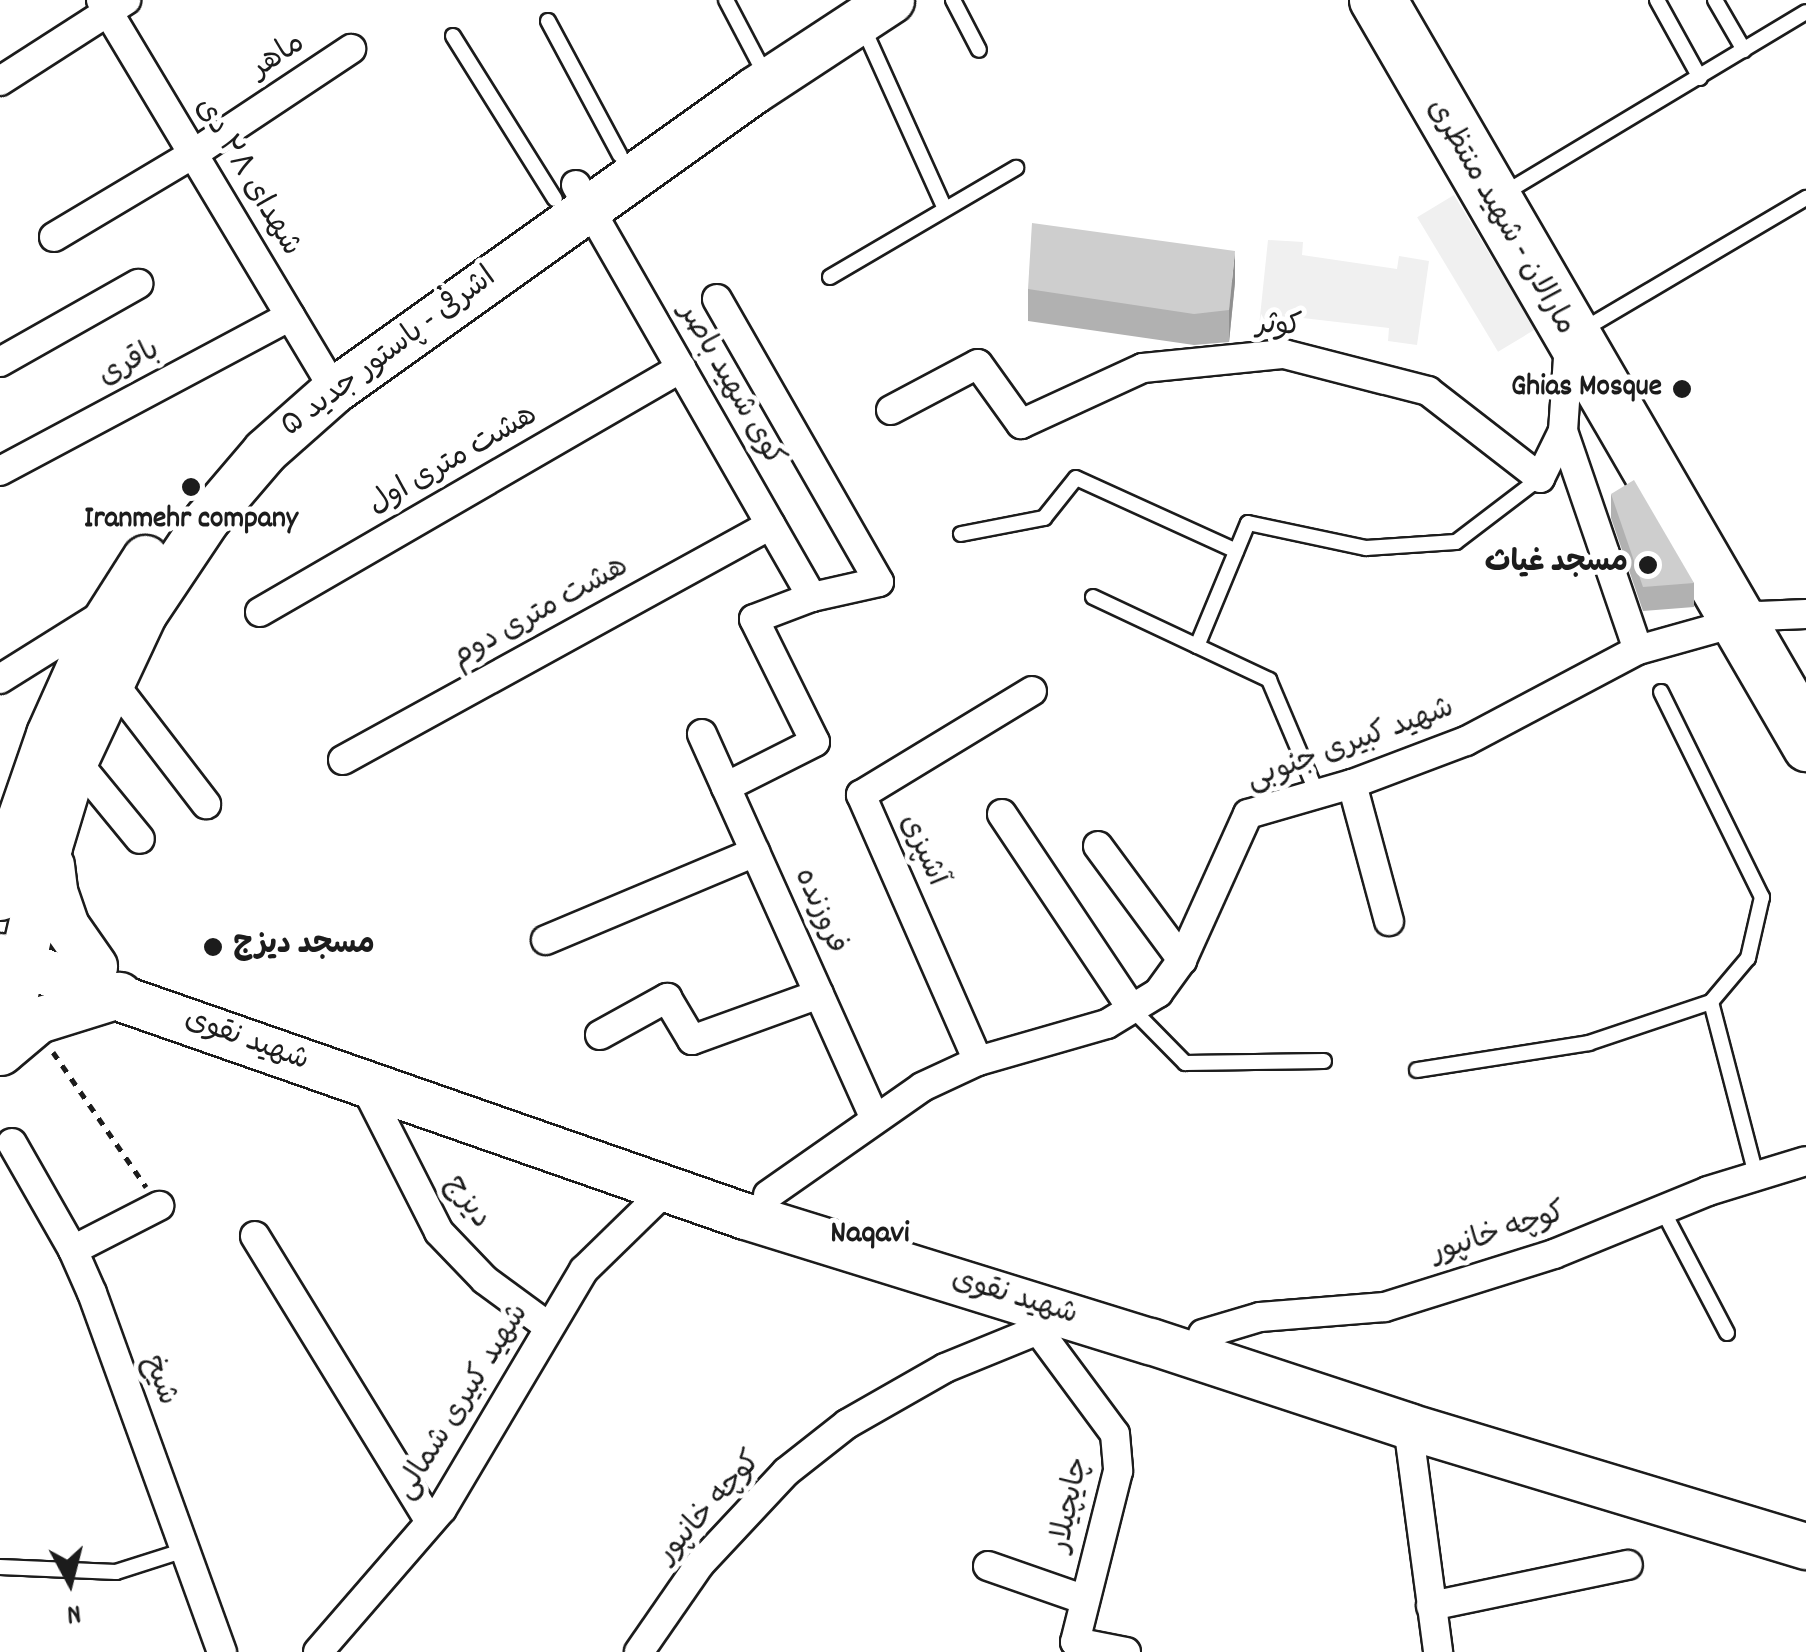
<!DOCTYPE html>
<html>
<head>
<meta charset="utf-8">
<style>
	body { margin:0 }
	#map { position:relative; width:1806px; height:1652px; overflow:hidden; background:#fff; font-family:Dekko,"Playpen Sans Arabic",sans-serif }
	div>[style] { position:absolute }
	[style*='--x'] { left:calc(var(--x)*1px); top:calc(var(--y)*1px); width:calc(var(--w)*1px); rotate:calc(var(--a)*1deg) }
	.built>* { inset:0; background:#f0f0f0; transform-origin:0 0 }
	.path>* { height:5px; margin-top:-2.5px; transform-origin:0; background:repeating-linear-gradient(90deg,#1c1c1c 0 8px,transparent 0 16px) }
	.roads { filter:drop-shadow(2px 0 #1c1c1c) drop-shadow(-2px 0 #1c1c1c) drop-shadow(0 2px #1c1c1c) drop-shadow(0 -2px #1c1c1c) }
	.lane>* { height:14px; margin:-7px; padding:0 7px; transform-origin:7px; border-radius:7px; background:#fff }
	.street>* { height:28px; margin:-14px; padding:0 14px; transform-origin:14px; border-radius:14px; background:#fff }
	.primary>* { height:45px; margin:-22.5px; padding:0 22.5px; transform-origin:22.5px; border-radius:22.5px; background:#fff }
	.wall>* { inset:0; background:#b1b1b1 }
	.shaded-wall>* { inset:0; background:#909090 }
	.building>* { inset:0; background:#cecece }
	.dots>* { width:28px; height:28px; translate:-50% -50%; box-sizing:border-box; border:5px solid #fff; border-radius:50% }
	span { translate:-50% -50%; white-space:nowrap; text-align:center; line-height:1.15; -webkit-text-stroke:10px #fff; paint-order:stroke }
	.street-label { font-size:30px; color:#1c1c1c }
	.poi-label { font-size:30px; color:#1c1c1c; font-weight:700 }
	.right { translate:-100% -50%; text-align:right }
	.left { translate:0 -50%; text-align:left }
	.neighbourhood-label { font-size:32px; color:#1c1c1c; font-weight:700 }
	.north { position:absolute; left:20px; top:1532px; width:100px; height:100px; -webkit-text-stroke:8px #fff; paint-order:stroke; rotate:173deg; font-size:28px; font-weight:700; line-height:40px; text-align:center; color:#1c1c1c }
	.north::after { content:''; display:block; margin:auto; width:35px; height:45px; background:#1c1c1c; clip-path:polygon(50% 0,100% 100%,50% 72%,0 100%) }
</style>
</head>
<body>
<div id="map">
	<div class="built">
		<i style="left:1454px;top:195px;width:157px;height:43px;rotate:59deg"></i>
		<i style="clip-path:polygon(1268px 240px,1303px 242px,1302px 255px,1397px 269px,1399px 256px,1429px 261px,1417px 345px,1388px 341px,1389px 328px,1294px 317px,1291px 331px,1259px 326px)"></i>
	</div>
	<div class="path">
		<i style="--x:53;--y:1052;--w:164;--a:55.4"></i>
	</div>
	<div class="roads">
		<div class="lane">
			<i style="--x:726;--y:0;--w:69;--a:62.3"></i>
			<i style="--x:953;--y:0;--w:56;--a:62.5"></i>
			<i style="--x:1402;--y:0;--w:806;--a:59.9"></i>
			<i style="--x:1657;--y:0;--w:89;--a:61.1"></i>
			<i style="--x:1715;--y:0;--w:58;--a:59.9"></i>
			<i style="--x:548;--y:21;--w:152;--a:61.8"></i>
			<i style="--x:862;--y:25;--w:200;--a:65.7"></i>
			<i style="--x:453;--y:36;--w:192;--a:58"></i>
			<i style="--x:1503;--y:194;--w:353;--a:-31"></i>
			<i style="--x:830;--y:277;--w:216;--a:-30.4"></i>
			<i style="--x:1586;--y:328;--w:256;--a:-30.6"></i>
			<i style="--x:961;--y:534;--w:85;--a:-10.9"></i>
			<i style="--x:1044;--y:518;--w:51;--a:-51.3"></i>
			<i style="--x:1076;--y:478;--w:176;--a:24.5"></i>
			<i style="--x:1093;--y:597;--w:195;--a:25.2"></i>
			<i style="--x:1269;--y:680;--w:123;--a:67"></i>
			<i style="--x:1197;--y:646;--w:133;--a:-67.5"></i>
			<i style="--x:1248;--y:523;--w:121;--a:12"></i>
			<i style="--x:1366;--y:548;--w:90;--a:-3.8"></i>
			<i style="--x:1456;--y:542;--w:106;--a:-37.3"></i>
			<i style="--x:1661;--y:692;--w:229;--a:63.8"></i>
			<i style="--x:1762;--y:897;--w:63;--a:102.9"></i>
			<i style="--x:1748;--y:958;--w:57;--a:130.1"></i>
			<i style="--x:1711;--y:1002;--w:179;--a:75.4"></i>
			<i style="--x:1132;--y:1009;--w:76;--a:45.5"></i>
			<i style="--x:1185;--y:1063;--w:139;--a:-0.8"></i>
			<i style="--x:1417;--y:1070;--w:174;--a:-8.9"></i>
			<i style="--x:1589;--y:1043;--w:129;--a:-18.6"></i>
			<i style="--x:1662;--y:1209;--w:140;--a:62.3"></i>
			<i style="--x:0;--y:1567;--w:116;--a:2.5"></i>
			<i style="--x:116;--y:1572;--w:72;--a:-17.7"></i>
		</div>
		<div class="street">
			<i style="--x:101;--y:0;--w:454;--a:59.1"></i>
			<i style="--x:0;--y:81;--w:150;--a:-32.7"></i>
			<i style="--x:576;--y:185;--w:475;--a:60.2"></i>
			<i style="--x:54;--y:237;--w:162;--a:-30.8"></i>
			<i style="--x:193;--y:154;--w:190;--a:-33.6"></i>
			<i style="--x:717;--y:299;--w:326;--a:60.2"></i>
			<i style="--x:879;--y:582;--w:69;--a:167.4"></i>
			<i style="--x:812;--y:597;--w:62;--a:159.2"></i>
			<i style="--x:754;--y:619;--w:137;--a:63.6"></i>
			<i style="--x:815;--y:742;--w:100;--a:153.2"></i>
			<i style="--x:0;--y:362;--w:159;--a:-29.5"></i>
			<i style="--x:891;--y:410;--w:98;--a:-27.9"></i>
			<i style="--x:978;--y:364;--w:74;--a:54.4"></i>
			<i style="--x:1021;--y:424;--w:134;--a:-24.7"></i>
			<i style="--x:1143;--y:368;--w:142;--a:-5.7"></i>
			<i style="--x:1284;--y:354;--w:149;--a:14.4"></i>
			<i style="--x:1428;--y:391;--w:142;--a:37.8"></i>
			<i style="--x:1540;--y:478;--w:52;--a:-63.9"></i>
			<i style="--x:1563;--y:431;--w:87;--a:-86.1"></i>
			<i style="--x:1563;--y:431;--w:231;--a:71.1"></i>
			<i style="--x:0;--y:471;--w:329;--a:-28.1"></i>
			<i style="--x:260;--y:612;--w:487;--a:-30.1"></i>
			<i style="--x:0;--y:679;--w:113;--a:-32"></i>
			<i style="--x:110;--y:679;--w:158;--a:52.5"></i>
			<i style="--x:702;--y:734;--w:420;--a:65.8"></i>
			<i style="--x:75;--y:760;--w:102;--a:50.6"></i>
			<i style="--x:343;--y:760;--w:488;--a:-28.8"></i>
			<i style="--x:1352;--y:784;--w:142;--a:74.9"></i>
			<i style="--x:1002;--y:814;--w:234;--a:56.3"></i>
			<i style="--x:1098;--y:846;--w:142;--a:53.6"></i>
			<i style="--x:546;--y:940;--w:227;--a:-22.8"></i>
			<i style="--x:600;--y:1035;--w:77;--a:-28.9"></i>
			<i style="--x:667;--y:998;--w:49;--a:59.2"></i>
			<i style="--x:692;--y:1040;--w:135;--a:-19.9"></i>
			<i style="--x:978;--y:1061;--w:291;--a:-113.7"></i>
			<i style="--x:861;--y:795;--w:200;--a:-31.3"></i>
			<i style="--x:365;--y:1086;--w:164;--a:63.1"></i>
			<i style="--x:439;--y:1232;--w:66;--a:46.2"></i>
			<i style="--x:485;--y:1280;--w:79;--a:36.3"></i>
			<i style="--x:12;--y:1143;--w:123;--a:60.3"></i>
			<i style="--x:73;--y:1250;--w:47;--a:66.2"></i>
			<i style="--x:92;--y:1293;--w:382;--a:70.1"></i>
			<i style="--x:768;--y:1195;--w:188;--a:-35"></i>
			<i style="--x:922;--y:1087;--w:62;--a:-24.9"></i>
			<i style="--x:978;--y:1061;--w:134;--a:-16"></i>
			<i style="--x:1107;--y:1024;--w:60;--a:-31.3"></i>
			<i style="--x:1158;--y:993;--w:41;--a:-54"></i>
			<i style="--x:1182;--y:960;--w:160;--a:-65.7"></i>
			<i style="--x:1248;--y:814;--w:108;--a:-16.1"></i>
			<i style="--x:1352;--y:784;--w:122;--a:-20.7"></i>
			<i style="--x:1466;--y:741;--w:195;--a:-27.9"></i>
			<i style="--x:1638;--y:650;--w:126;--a:-15.7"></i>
			<i style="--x:1759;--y:616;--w:47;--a:-2.4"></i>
			<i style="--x:255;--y:1236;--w:335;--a:58.5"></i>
			<i style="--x:73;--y:1250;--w:97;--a:-27.1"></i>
			<i style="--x:1038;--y:1330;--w:129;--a:53.5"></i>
			<i style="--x:1115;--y:1434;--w:37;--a:85"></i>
			<i style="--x:1118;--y:1471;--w:176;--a:104.1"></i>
			<i style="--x:1075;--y:1642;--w:52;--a:11.1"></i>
			<i style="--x:1203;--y:1334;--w:59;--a:-16.6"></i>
			<i style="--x:1260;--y:1317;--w:125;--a:-4.6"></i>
			<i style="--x:1385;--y:1307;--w:177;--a:-17.4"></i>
			<i style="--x:1554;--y:1254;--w:166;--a:-22.2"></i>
			<i style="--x:1708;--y:1191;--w:102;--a:-17"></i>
			<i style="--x:1408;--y:1426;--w:228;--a:82.4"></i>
			<i style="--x:988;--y:1566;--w:101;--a:19.2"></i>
			<i style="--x:1431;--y:1606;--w:201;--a:-11.8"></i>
			<i style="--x:318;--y:1652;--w:189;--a:-49.1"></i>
			<i style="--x:442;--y:1509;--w:278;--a:-59.3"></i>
			<i style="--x:584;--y:1270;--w:116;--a:-44.3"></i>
			<i style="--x:639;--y:1652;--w:107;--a:-55.3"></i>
			<i style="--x:700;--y:1564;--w:126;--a:-46.9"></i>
			<i style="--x:786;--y:1472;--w:78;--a:-38.2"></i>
			<i style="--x:847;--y:1424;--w:113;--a:-29.7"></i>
			<i style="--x:945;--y:1368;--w:100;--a:-22.2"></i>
			<i style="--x:1038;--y:1330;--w:28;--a:-38"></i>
		</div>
		<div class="primary">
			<i style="--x:1372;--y:0;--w:865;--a:59.88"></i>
			<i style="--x:51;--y:865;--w:26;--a:83"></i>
			<i style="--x:54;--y:891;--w:37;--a:71"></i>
			<i style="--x:66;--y:926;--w:49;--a:55"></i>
			<i style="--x:0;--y:897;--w:54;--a:-78.3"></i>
			<i style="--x:11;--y:844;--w:116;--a:-70.9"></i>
			<i style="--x:49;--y:734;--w:93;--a:-65.9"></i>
			<i style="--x:87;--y:649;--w:108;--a:-57.5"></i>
			<i style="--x:0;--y:956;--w:789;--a:19.24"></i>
			<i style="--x:745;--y:1216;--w:424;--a:17.2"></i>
			<i style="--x:1150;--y:1341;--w:272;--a:18.2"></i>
			<i style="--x:1408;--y:1426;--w:416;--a:16.8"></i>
			<i style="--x:2;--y:1050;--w:209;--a:-77"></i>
			<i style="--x:49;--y:846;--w:90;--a:-73.2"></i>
			<i style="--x:75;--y:760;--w:162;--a:-64.9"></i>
			<i style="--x:144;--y:613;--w:113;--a:-56.2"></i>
			<i style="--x:207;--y:519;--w:89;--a:-49.5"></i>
			<i style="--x:265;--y:451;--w:92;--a:-41.5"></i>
			<i style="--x:334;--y:390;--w:516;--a:-35.54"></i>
			<i style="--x:754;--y:90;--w:164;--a:-33.3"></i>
			<i style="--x:0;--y:1052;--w:50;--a:-40.1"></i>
			<i style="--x:38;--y:1020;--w:85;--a:-17.2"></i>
		</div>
	</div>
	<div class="wall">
		<i style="clip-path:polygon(1235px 282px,1229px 342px,1194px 345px,1028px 321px,1028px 289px)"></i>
		<i style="clip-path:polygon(1611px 494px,1694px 583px,1694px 607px,1643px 611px,1611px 518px)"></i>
	</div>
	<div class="shaded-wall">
		<i style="clip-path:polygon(1235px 251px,1235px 282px,1229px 342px,1229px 310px)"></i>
	</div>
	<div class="building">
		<i style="clip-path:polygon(1032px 223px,1235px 251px,1229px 310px,1194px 314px,1028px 289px)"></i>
		<i style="clip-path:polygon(1634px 480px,1694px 583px,1643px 587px,1611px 494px)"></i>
	</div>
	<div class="dots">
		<i style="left:1682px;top:389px;background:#1c1c1c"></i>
		<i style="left:191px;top:487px;background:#1c1c1c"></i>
		<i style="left:1648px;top:565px;background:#1c1c1c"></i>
		<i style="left:213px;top:947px;background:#1c1c1c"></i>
	</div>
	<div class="street-label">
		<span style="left:279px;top:58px;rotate:-33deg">ماهر</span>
		<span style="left:246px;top:178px;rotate:59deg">شهدای ۲۸ دی</span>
		<span style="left:1499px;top:218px;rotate:60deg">مارالان - شهید منتظری</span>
		<span style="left:1279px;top:328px;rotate:3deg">کوثر</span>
		<span style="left:390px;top:354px;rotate:-37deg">اشرفی - پاستور جدید ۵</span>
		<span style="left:130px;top:365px;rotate:-28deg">باقری</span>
		<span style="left:729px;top:386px;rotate:60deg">کوی شهید باصر</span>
		<span style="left:454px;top:462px;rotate:-30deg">هشت متری اول</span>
		<span style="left:541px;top:614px;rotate:-29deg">هشت متری دوم</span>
		<span style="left:1351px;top:746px;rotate:-20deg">شهید کبیری جنوبی</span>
		<span style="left:921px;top:851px;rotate:66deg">آشپزی</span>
		<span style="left:818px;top:912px;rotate:66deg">فروزنده</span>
		<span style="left:246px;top:1042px;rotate:20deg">شهید نقوی</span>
		<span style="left:466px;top:1203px;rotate:56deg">دیزج</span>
		<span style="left:1499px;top:1235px;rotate:-18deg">کوچه خانپور</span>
		<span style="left:1014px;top:1299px;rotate:17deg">شهید نقوی</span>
		<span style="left:158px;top:1381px;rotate:70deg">شیخ</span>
		<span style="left:464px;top:1403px;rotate:-58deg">شهید کبیری شمالی</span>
		<span style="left:1072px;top:1505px;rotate:-78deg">چایچیلار</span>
		<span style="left:711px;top:1509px;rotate:-48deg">کوچه خانپور</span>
	</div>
	<div class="poi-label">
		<span class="right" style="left:1662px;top:389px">Ghias Mosque</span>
		<span style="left:191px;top:521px">Iranmehr company</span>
		<span class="right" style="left:1628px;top:565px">مسجد غیاث</span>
		<span class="left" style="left:233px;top:947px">مسجد دیزج</span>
	</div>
	<div class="neighbourhood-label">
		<span style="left:870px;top:1235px">Naqavi</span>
	</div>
	<div class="north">N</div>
</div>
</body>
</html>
